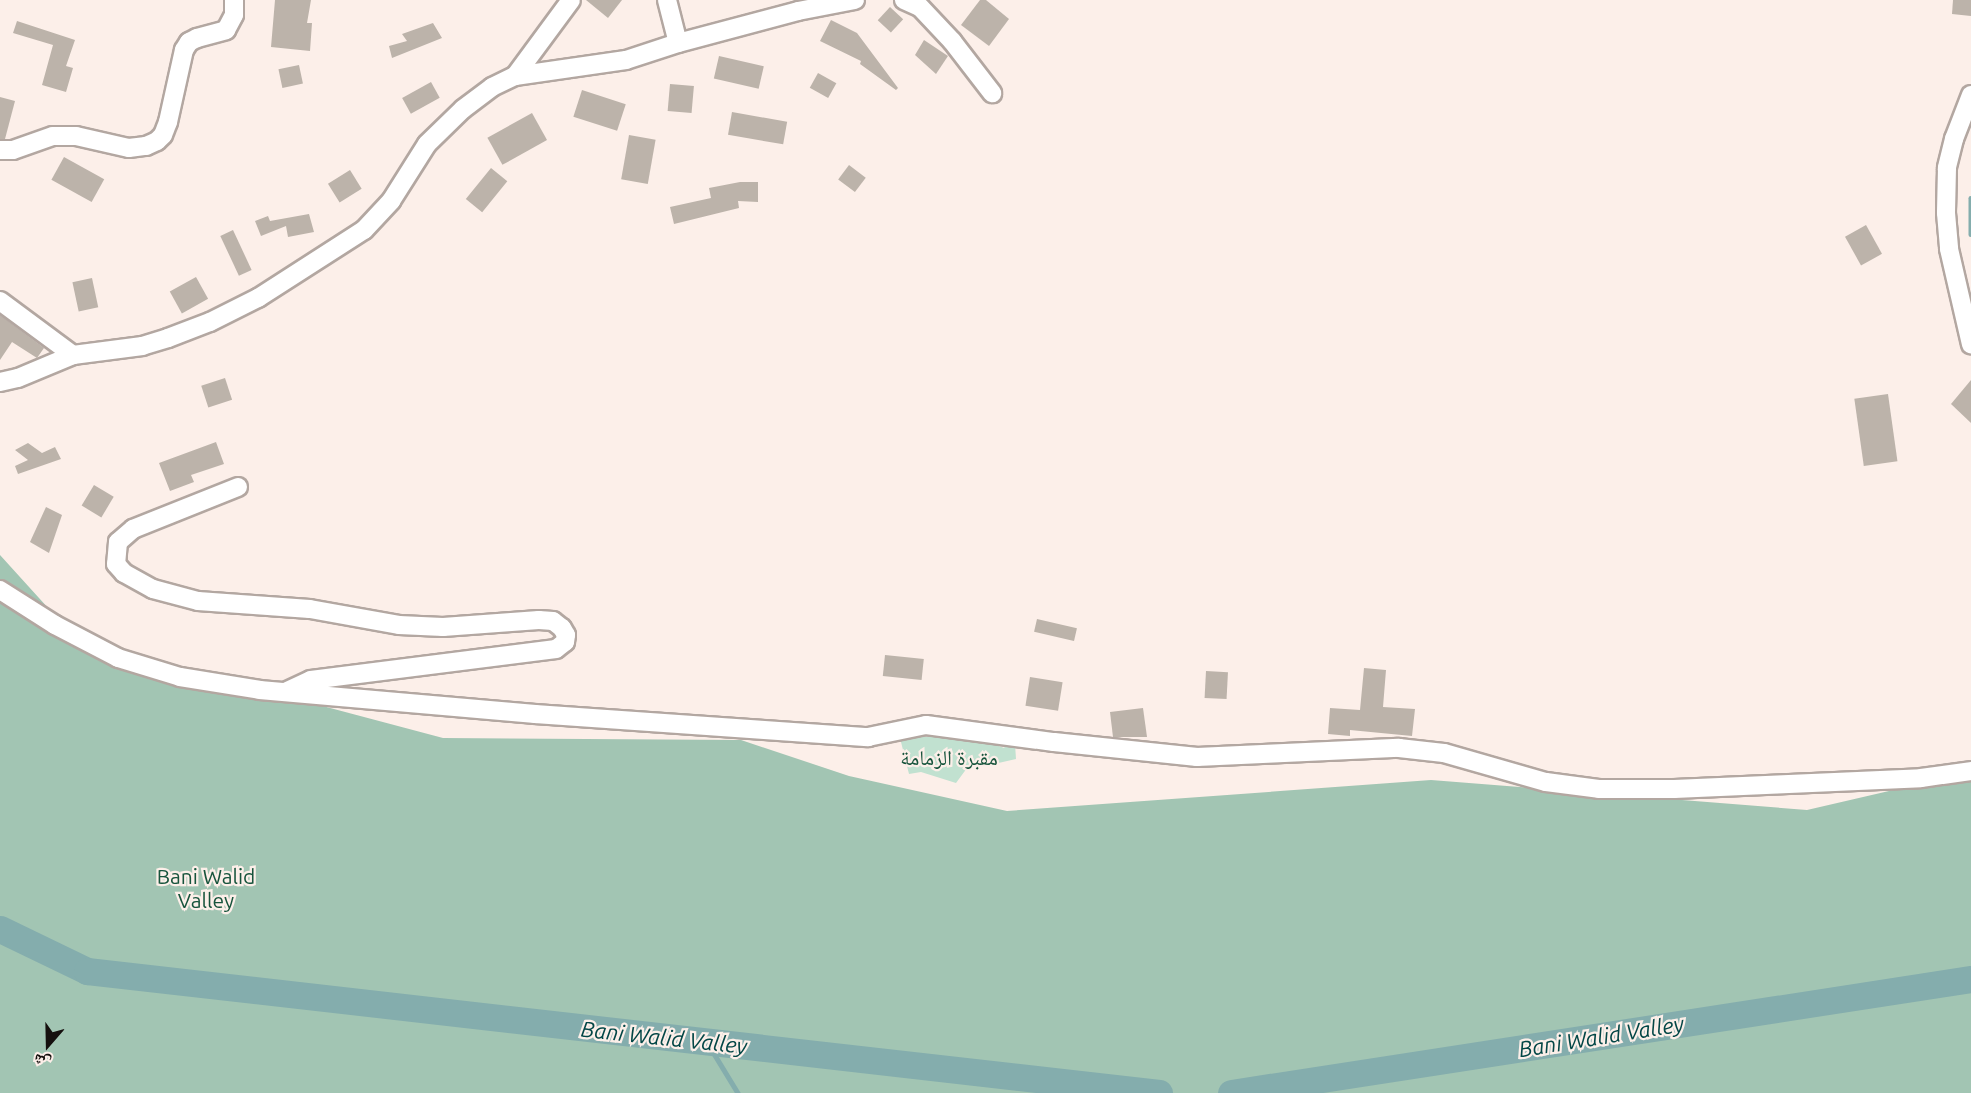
<!DOCTYPE html>
<html>
<head>
<meta charset="utf-8">
<style>
	body { margin:0 }
	#map { position:relative; width:1971px; height:1093px; overflow:hidden; background:#fcefe9; font-family:Ubuntu,"Noto Naskh Arabic",sans-serif }
	div>[style] { position:absolute }
	[style*='--x'] { left:calc(var(--x)*1px); top:calc(var(--y)*1px); width:calc(var(--w)*1px); rotate:calc(var(--a)*1deg) }
	.green>* { inset:0; background:#c1e1d0 }
	.forest>* { inset:0; background:#a2c5b3 }
	.stream>* { height:4.5px; margin:-2.25px; padding:0 2.25px; transform-origin:2.25px; border-radius:2.25px; background:#84adad }
	.river>* { height:27px; margin:-13.5px; padding:0 13.5px; transform-origin:13.5px; border-radius:13.5px; background:#84adad }
	.building>* { inset:0; background:#bcb3aa; transform-origin:0 0 }
	.roads { filter:drop-shadow(2px 0 #b3a7a1) drop-shadow(-2px 0 #b3a7a1) drop-shadow(0 2px #b3a7a1) drop-shadow(0 -2px #b3a7a1) }
	.minor>* { height:18px; margin:-9px; padding:0 9px; transform-origin:9px; border-radius:9px; background:#fff }
	span { translate:-50% -50%; white-space:nowrap; text-align:center; line-height:1.15; -webkit-text-stroke:4.5px #fcefe9; paint-order:stroke }
	.park-label { font-size:21px; color:#17543c }
	.water-label { font-size:22px; color:#034646; font-style:italic }
	.north { position:absolute; left:18px; top:1015px; width:60px; height:60px; -webkit-text-stroke:4px #fcefe9; paint-order:stroke; rotate:200deg; font-size:16px; font-weight:700; line-height:24px; text-align:center; color:#15100e }
	.north::after { content:''; display:block; margin:auto; width:21px; height:27px; background:#15100e; clip-path:polygon(50% 0,100% 100%,50% 72%,0 100%) }
</style>
</head>
<body>
<div id="map">
	<div class="green">
		<i style="clip-path:polygon(971px 735px,1004px 748px,1008px 742px,1015px 744px,1016px 759px,994px 764px,970px 764px,956px 783px,921px 772px,909px 774px,900px 738px)"></i>
	</div>
	<div class="forest">
		<i style="clip-path:polygon(0 555px,78px 641px,443px 738px,741px 740px,849px 776px,1007px 811px,1431px 780px,1807px 810px,1971px 772px,1971px 1093px,0 1093px)"></i>
	</div>
	<div class="stream">
		<i style="--x:1971;--y:198;--w:36;--a:90"></i>
		<i style="--x:707;--y:1042;--w:60;--a:58.7"></i>
	</div>
	<div class="river">
		<i style="--x:0;--y:929;--w:97;--a:25.8"></i>
		<i style="--x:87;--y:971;--w:1079;--a:6.49"></i>
		<i style="--x:1231;--y:1093;--w:749;--a:-8.76"></i>
	</div>
	<div class="building">
		<i style="clip-path:polygon(275px 0,311px 0,307px 23px,312px 23px,310px 51px,271px 47px)"></i>
		<i style="clip-path:polygon(586px 0,622px 0,608px 18px)"></i>
		<i style="clip-path:polygon(980px 0,986px 0,1009px 19px,989px 46px,961px 25px)"></i>
		<i style="clip-path:polygon(1953px 0,1971px 0,1971px 16px,1952px 14px)"></i>
		<i style="left:890px;top:7px;width:18px;height:18px;rotate:43deg"></i>
		<i style="clip-path:polygon(831px 20px,857px 33px,898px 88px,896px 90px,860px 64px,861px 61px,820px 41px)"></i>
		<i style="clip-path:polygon(17px 21px,75px 40px,66px 66px,73px 68px,66px 92px,42px 85px,53px 45px,13px 33px)"></i>
		<i style="clip-path:polygon(433px 23px,442px 38px,392px 58px,389px 46px,407px 41px,402px 34px)"></i>
		<i style="clip-path:polygon(924px 40px,948px 56px,936px 74px,915px 55px)"></i>
		<i style="left:719px;top:56px;width:46px;height:23px;rotate:13deg"></i>
		<i style="left:299px;top:65px;width:19px;height:21px;rotate:78deg"></i>
		<i style="left:818px;top:73px;width:21px;height:17px;rotate:29deg"></i>
		<i style="left:431px;top:82px;width:18px;height:33px;rotate:61deg"></i>
		<i style="left:670px;top:84px;width:24px;height:27px;rotate:5deg"></i>
		<i style="left:582px;top:90px;width:46px;height:28px;rotate:18deg"></i>
		<i style="clip-path:polygon(0 97px,15px 101px,5px 139px,0 139px)"></i>
		<i style="left:732px;top:112px;width:56px;height:23px;rotate:10deg"></i>
		<i style="left:532px;top:113px;width:31px;height:51px;rotate:61deg"></i>
		<i style="left:629px;top:135px;width:27px;height:45px;rotate:10deg"></i>
		<i style="left:64px;top:157px;width:46px;height:26px;rotate:29deg"></i>
		<i style="left:849px;top:165px;width:21px;height:18px;rotate:37deg"></i>
		<i style="left:491px;top:168px;width:21px;height:40px;rotate:39deg"></i>
		<i style="left:350px;top:170px;width:22px;height:26px;rotate:58deg"></i>
		<i style="clip-path:polygon(740px 182px,758px 182px,758px 202px,738px 201px,739px 208px,674px 224px,670px 207px,711px 198px,709px 188px)"></i>
		<i style="clip-path:polygon(309px 214px,314px 232px,288px 237px,286px 226px,261px 236px,255px 221px,268px 216px,270px 221px)"></i>
		<i style="left:1866px;top:225px;width:33px;height:24px;rotate:61deg"></i>
		<i style="left:233px;top:230px;width:44px;height:14px;rotate:65deg"></i>
		<i style="left:196px;top:277px;width:25px;height:30px;rotate:61deg"></i>
		<i style="left:92px;top:278px;width:30px;height:20px;rotate:78deg"></i>
		<i style="clip-path:polygon(0 315px,44px 348px,37px 358px,12px 342px,0 360px)"></i>
		<i style="left:225px;top:378px;width:23px;height:25px;rotate:72deg"></i>
		<i style="clip-path:polygon(1971px 380px,1971px 423px,1951px 404px)"></i>
		<i style="left:1888px;top:394px;width:68px;height:34px;rotate:82deg"></i>
		<i style="clip-path:polygon(216px 442px,224px 464px,191px 475px,194px 482px,170px 491px,159px 463px)"></i>
		<i style="clip-path:polygon(28px 443px,42px 453px,55px 447px,61px 459px,18px 474px,15px 466px,28px 460px,15px 450px)"></i>
		<i style="left:94px;top:485px;width:23px;height:24px;rotate:31deg"></i>
		<i style="clip-path:polygon(46px 507px,62px 515px,49px 553px,30px 542px)"></i>
		<i style="left:1037px;top:619px;width:41px;height:13px;rotate:13deg"></i>
		<i style="left:885px;top:655px;width:39px;height:21px;rotate:6deg"></i>
		<i style="clip-path:polygon(1364px 668px,1386px 670px,1383px 707px,1415px 709px,1412px 736px,1350px 730px,1350px 736px,1328px 734px,1330px 708px,1360px 710px)"></i>
		<i style="left:1206px;top:671px;width:22px;height:27px;rotate:3deg"></i>
		<i style="left:1030px;top:677px;width:33px;height:29px;rotate:9deg"></i>
		<i style="clip-path:polygon(1143px 708px,1147px 737px,1113px 737px,1110px 712px)"></i>
	</div>
	<div class="roads">
		<div class="minor">
			<i style="--x:667;--y:0;--w:44;--a:75.7"></i>
			<i style="--x:904;--y:0;--w:17;--a:24"></i>
			<i style="--x:920;--y:7;--w:47;--a:46.7"></i>
			<i style="--x:952;--y:41;--w:66;--a:52.4"></i>
			<i style="--x:515;--y:76;--w:94;--a:-53.6"></i>
			<i style="--x:1971;--y:95;--w:47;--a:111.1"></i>
			<i style="--x:1954;--y:139;--w:30;--a:104"></i>
			<i style="--x:1947;--y:168;--w:45;--a:91.3"></i>
			<i style="--x:1946;--y:213;--w:36;--a:85"></i>
			<i style="--x:1949;--y:249;--w:98;--a:77"></i>
			<i style="--x:0;--y:150;--w:13;--a:0"></i>
			<i style="--x:13;--y:150;--w:42;--a:-19.3"></i>
			<i style="--x:53;--y:136;--w:23;--a:0"></i>
			<i style="--x:76;--y:136;--w:54;--a:12.8"></i>
			<i style="--x:129;--y:148;--w:17;--a:-7"></i>
			<i style="--x:146;--y:146;--w:12;--a:-24"></i>
			<i style="--x:157;--y:141;--w:8;--a:-45"></i>
			<i style="--x:163;--y:135;--w:14;--a:-69"></i>
			<i style="--x:168;--y:122;--w:74;--a:-77.5"></i>
			<i style="--x:184;--y:50;--w:9;--a:-58"></i>
			<i style="--x:189;--y:42;--w:9;--a:-27"></i>
			<i style="--x:197;--y:38;--w:30;--a:-15"></i>
			<i style="--x:226;--y:30;--w:17;--a:-62"></i>
			<i style="--x:234;--y:15;--w:15;--a:-90"></i>
			<i style="--x:0;--y:301;--w:91;--a:36.5"></i>
			<i style="--x:73;--y:355;--w:70;--a:-7.4"></i>
			<i style="--x:142;--y:346;--w:27;--a:-17"></i>
			<i style="--x:168;--y:338;--w:45;--a:-20.9"></i>
			<i style="--x:210;--y:322;--w:54;--a:-26.6"></i>
			<i style="--x:258;--y:298;--w:126;--a:-32.7"></i>
			<i style="--x:364;--y:230;--w:40;--a:-47"></i>
			<i style="--x:391;--y:201;--w:67;--a:-57.7"></i>
			<i style="--x:427;--y:144;--w:50;--a:-44.2"></i>
			<i style="--x:463;--y:109;--w:36;--a:-37"></i>
			<i style="--x:492;--y:87;--w:25;--a:-26"></i>
			<i style="--x:515;--y:76;--w:112;--a:-8.2"></i>
			<i style="--x:626;--y:60;--w:55;--a:-18.1"></i>
			<i style="--x:678;--y:43;--w:124;--a:-14.9"></i>
			<i style="--x:798;--y:11;--w:58;--a:-10.9"></i>
			<i style="--x:0;--y:382;--w:18;--a:-13"></i>
			<i style="--x:18;--y:378;--w:60;--a:-22.7"></i>
			<i style="--x:238;--y:487;--w:113;--a:158.2"></i>
			<i style="--x:133;--y:529;--w:20;--a:139"></i>
			<i style="--x:118;--y:542;--w:22;--a:95"></i>
			<i style="--x:116;--y:564;--w:12;--a:48"></i>
			<i style="--x:124;--y:573;--w:33;--a:29"></i>
			<i style="--x:153;--y:589;--w:47;--a:14.9"></i>
			<i style="--x:198;--y:601;--w:112;--a:4.1"></i>
			<i style="--x:310;--y:609;--w:90;--a:10.2"></i>
			<i style="--x:399;--y:625;--w:44;--a:2.6"></i>
			<i style="--x:443;--y:627;--w:96;--a:-4.2"></i>
			<i style="--x:539;--y:620;--w:14;--a:4"></i>
			<i style="--x:553;--y:621;--w:11;--a:38"></i>
			<i style="--x:562;--y:628;--w:8;--a:60"></i>
			<i style="--x:566;--y:635;--w:7;--a:98"></i>
			<i style="--x:565;--y:642;--w:11;--a:142"></i>
			<i style="--x:556;--y:649;--w:247;--a:172.8"></i>
			<i style="--x:311;--y:680;--w:26;--a:155"></i>
			<i style="--x:0;--y:590;--w:65;--a:32.5"></i>
			<i style="--x:55;--y:625;--w:71;--a:27.6"></i>
			<i style="--x:118;--y:658;--w:65;--a:17"></i>
			<i style="--x:180;--y:677;--w:81;--a:9.2"></i>
			<i style="--x:260;--y:690;--w:276;--a:5"></i>
			<i style="--x:535;--y:714;--w:334;--a:4"></i>
			<i style="--x:868;--y:737;--w:59;--a:-11.7"></i>
			<i style="--x:926;--y:725;--w:129;--a:7.6"></i>
			<i style="--x:1054;--y:742;--w:144;--a:6"></i>
			<i style="--x:1197;--y:757;--w:202;--a:-2.6"></i>
			<i style="--x:1399;--y:748;--w:45;--a:6.3"></i>
			<i style="--x:1444;--y:753;--w:106;--a:15.9"></i>
			<i style="--x:1546;--y:782;--w:53;--a:7.5"></i>
			<i style="--x:1599;--y:789;--w:75;--a:0"></i>
			<i style="--x:1674;--y:789;--w:247;--a:-2.5"></i>
			<i style="--x:1921;--y:778;--w:50;--a:-8"></i>
		</div>
	</div>
	<div class="park-label">
		<span style="left:949px;top:757px">مقبرة الزمامة</span>
		<span style="left:206px;top:888px">Bani Walid<br>Valley</span>
	</div>
	<div class="water-label">
		<span style="left:1601px;top:1036px;rotate:-9deg">Bani Walid Valley</span>
		<span style="left:664px;top:1037px;rotate:6deg">Bani Walid Valley</span>
	</div>
	<div class="north">ش</div>
</div>
</body>
</html>
